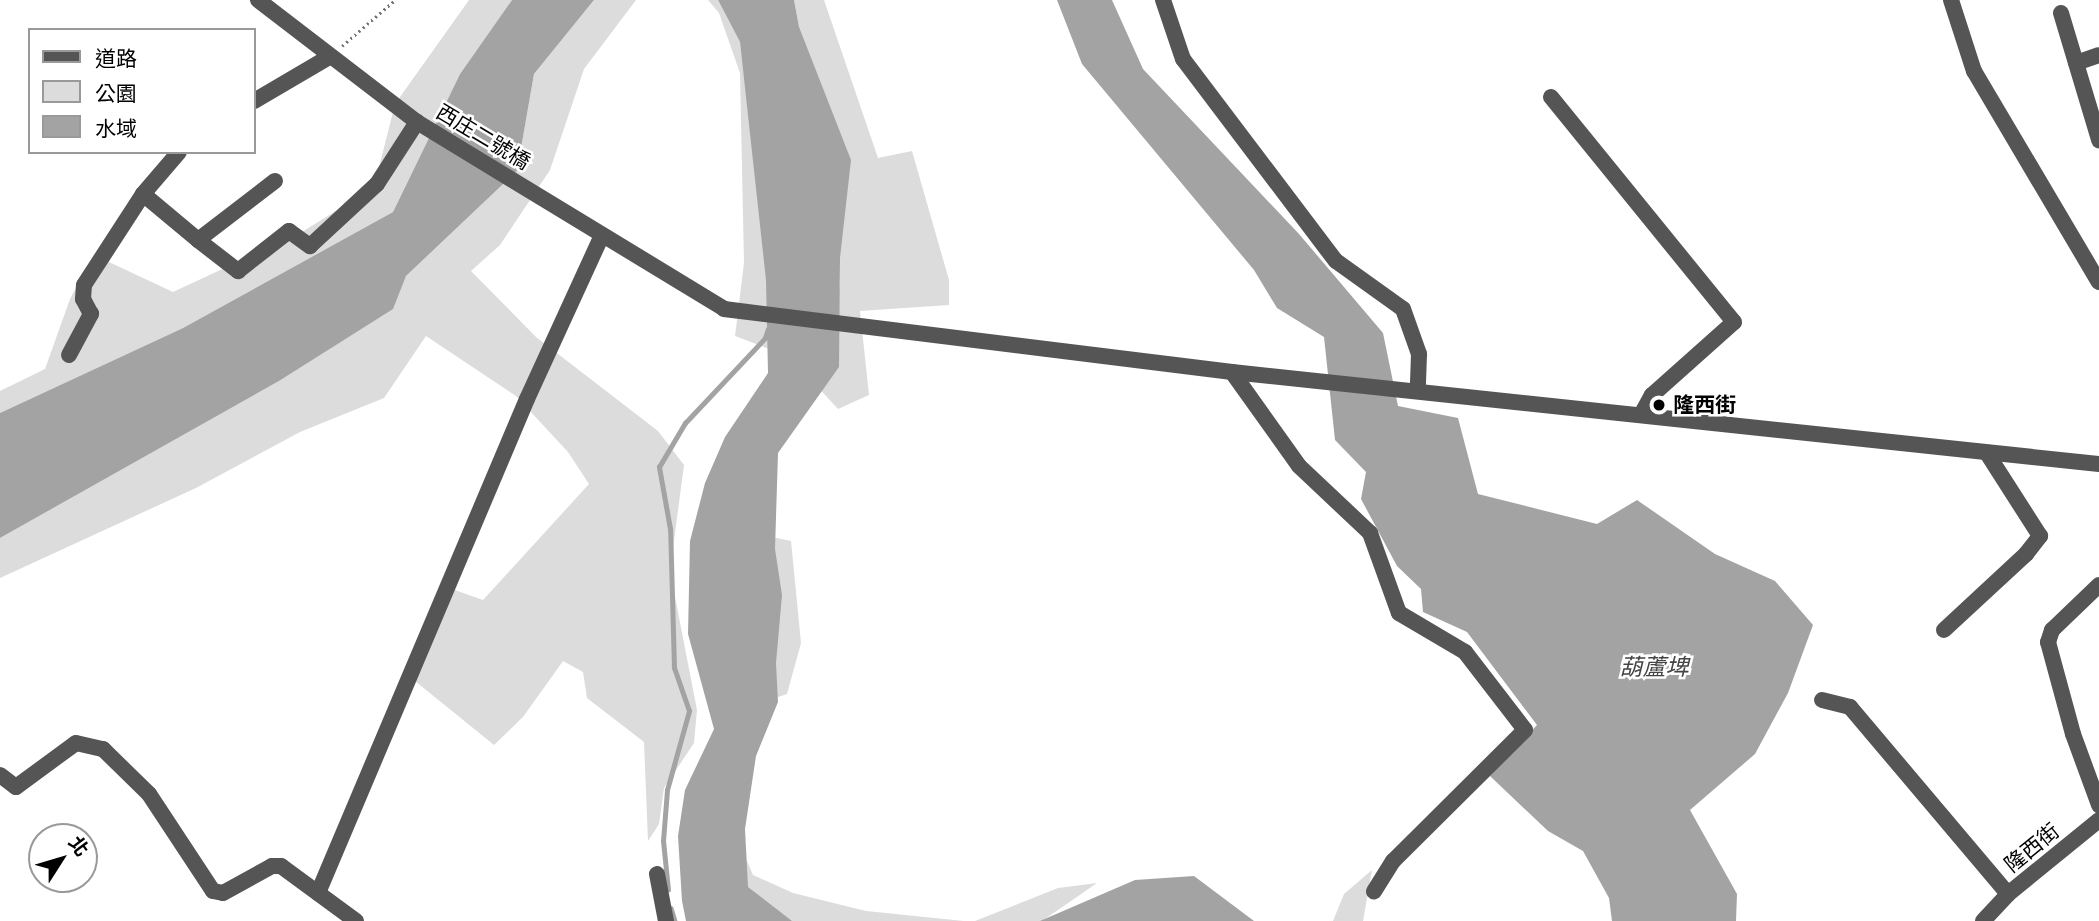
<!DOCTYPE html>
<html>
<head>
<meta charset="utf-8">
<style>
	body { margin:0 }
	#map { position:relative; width:2099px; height:921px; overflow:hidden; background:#fff; font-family:Karla,"Noto Sans TC",sans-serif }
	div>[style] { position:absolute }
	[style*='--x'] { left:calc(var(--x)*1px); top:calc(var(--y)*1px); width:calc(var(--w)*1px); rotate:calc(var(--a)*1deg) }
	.green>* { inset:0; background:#dcdcdc }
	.water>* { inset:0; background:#a3a3a3 }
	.stream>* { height:4.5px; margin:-2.25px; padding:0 2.25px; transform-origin:2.25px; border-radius:2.25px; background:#a3a3a3 }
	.path>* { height:2.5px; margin-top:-1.25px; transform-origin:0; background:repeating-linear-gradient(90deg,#777 0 2px,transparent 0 5.5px) }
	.minor>* { height:16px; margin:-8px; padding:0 8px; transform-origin:8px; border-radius:8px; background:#555 }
	.dots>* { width:19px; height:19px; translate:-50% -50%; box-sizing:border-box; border:4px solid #fff; border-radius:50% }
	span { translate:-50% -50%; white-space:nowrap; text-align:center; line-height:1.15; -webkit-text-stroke:5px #fff; paint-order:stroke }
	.street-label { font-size:21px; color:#000 }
	.poi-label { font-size:21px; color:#000; font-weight:700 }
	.left { translate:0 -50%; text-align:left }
	.water-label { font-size:23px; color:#444; font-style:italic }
	.legend { position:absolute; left:28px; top:28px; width:228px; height:126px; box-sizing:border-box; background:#fff; border:2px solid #999; margin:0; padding:9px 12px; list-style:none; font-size:21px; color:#000 }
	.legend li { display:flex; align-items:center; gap:14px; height:35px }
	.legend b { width:35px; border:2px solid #999 }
	.north { position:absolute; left:28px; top:823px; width:70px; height:70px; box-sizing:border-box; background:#fff; border:2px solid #999; border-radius:50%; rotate:53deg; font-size:19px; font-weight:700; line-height:28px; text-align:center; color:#000 }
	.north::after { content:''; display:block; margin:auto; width:24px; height:32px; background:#000; clip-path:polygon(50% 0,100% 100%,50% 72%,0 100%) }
</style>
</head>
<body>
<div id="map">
	<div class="green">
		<i style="clip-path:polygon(469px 0,512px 0,460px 74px,393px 212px,183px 328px,0 413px,0 391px,45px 369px,70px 299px,94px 255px,173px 292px,302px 232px,374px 187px,395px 104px)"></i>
		<i style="clip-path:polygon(594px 0,636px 0,584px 69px,550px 170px,500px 245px,471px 271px,536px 337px,658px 431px,684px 465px,670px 571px,697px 710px,694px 743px,664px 788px,659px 824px,648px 841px,644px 742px,587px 698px,583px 672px,563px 661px,523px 717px,494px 745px,415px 681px,452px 589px,483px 600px,589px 484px,568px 452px,516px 396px,426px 336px,384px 398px,300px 432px,196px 488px,0 578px,0 538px,279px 381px,392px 309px,406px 276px,517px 171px,534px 74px)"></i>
		<i style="clip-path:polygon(708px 0,718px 0,740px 42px,750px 120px,840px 288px,840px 258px,794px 0,824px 0,878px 158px,912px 151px,949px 280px,949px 305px,860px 311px,869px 395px,838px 409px,790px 357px,735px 336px,744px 263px,740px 73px,719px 13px)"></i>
		<i style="clip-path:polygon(772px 537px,791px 541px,801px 643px,787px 694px,766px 701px)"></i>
		<i style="clip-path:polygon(738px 840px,753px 875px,793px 893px,866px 911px,964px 921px,768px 921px,735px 893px)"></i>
		<i style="clip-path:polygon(1372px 870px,1363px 921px,1333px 921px,1344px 894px)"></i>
		<i style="clip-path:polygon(1097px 883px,1042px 921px,975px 921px,1058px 888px)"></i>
	</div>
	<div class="water">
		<i style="clip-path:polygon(512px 0,594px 0,534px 74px,517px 171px,406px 276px,393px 309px,279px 381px,0 538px,0 413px,183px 328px,393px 212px,460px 74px)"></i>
		<i style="clip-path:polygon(718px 0,794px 0,799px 27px,851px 160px,840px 258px,839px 367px,778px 453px,775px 549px,782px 595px,776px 663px,778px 702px,756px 756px,745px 829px,748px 887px,792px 921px,686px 921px,682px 901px,678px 836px,685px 790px,714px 729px,688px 634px,690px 541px,705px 483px,725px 437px,768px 373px,766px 280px,740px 42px)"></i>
		<i style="clip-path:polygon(1057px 0,1112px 0,1143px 69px,1299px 234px,1383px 333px,1398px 406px,1458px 418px,1478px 494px,1597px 524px,1637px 500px,1715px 554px,1775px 581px,1813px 625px,1788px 693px,1755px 754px,1690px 810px,1737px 894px,1736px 921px,1612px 921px,1609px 898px,1583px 851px,1548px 831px,1490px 776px,1537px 725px,1467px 632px,1423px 612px,1421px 589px,1397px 566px,1361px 499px,1366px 472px,1335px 440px,1324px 337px,1277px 308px,1254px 270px,1082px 64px)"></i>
		<i style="clip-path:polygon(1194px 876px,1254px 921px,1040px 921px,1135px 880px)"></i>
	</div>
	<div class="stream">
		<i style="--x:668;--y:890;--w:49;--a:-95.8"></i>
		<i style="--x:663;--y:841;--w:51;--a:-85.5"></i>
		<i style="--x:667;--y:790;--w:82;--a:-74.4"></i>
		<i style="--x:689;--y:711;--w:46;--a:-109.2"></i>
		<i style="--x:674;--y:668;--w:139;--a:-91.6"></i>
		<i style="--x:670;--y:529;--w:63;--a:-100.1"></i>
		<i style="--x:659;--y:467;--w:51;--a:-59.4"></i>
		<i style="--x:685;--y:423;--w:117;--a:-46.7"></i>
		<i style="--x:765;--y:338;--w:9;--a:-72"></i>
		<i style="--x:671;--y:908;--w:14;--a:73"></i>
	</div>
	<div class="path">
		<i style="--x:342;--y:46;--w:70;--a:-41"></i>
	</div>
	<div class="minor">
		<i style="--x:258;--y:0;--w:200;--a:37.5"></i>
		<i style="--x:417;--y:122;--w:359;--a:31.3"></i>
		<i style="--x:724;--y:309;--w:512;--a:7.07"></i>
		<i style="--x:1232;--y:372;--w:872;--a:6.06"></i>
		<i style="--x:1163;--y:0;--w:62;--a:71.3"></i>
		<i style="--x:1183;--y:59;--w:253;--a:52.9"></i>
		<i style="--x:1336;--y:261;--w:82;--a:35.6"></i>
		<i style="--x:1403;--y:309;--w:48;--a:70.4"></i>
		<i style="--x:1419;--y:354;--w:37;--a:92"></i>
		<i style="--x:1951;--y:0;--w:75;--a:72.1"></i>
		<i style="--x:1974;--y:71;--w:245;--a:59.4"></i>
		<i style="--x:2061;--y:13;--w:133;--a:73.3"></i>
		<i style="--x:2076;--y:63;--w:24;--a:-19"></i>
		<i style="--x:1551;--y:97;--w:290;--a:50.9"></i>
		<i style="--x:1734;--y:322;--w:110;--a:138.3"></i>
		<i style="--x:1652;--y:395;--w:21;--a:119"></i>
		<i style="--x:254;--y:101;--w:87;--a:-30.4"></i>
		<i style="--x:143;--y:194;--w:72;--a:39.9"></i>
		<i style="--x:198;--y:240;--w:97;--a:-37.5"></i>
		<i style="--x:198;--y:240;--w:51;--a:37.8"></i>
		<i style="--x:238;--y:271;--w:65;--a:-38.1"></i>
		<i style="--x:289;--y:231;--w:26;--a:36"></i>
		<i style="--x:310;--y:246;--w:91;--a:-42.8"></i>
		<i style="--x:377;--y:184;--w:74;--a:-57.2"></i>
		<i style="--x:69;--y:355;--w:47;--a:-61.8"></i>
		<i style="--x:91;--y:314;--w:17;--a:-118"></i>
		<i style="--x:83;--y:299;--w:14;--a:-86"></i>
		<i style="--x:84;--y:285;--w:108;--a:-57"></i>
		<i style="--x:143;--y:194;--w:55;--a:-49.4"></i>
		<i style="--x:1232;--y:372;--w:115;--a:54.5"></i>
		<i style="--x:1299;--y:466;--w:98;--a:43.3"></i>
		<i style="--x:1370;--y:533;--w:85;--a:70.1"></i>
		<i style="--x:1399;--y:613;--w:77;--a:30.6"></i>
		<i style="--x:1465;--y:652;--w:98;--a:52.4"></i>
		<i style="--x:1525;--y:730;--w:186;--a:135.2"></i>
		<i style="--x:1393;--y:861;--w:36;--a:122"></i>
		<i style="--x:2099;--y:585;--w:65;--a:136.2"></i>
		<i style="--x:2052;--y:630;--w:13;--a:108"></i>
		<i style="--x:2048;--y:642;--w:95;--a:74.8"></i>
		<i style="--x:2073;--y:734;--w:76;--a:69.9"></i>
		<i style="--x:1944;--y:630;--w:112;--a:-42.8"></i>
		<i style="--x:2026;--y:554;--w:23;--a:-52"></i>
		<i style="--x:2040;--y:536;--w:98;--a:-122.6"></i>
		<i style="--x:1822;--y:700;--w:29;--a:14"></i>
		<i style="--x:1850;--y:707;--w:245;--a:49.8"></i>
		<i style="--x:2008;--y:894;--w:117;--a:-39.1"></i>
		<i style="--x:0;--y:775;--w:20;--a:37"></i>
		<i style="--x:16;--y:787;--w:74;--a:-36.3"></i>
		<i style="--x:76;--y:743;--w:28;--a:13"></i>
		<i style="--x:103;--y:749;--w:64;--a:44.4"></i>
		<i style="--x:149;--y:794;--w:116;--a:56.6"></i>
		<i style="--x:213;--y:891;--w:10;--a:11"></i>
		<i style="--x:223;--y:893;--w:56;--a:-28.9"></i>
		<i style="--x:272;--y:866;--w:9;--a:0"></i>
		<i style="--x:281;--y:866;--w:93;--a:36.3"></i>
		<i style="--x:657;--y:874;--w:48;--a:79.2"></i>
		<i style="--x:318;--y:893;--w:536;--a:-67.07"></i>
		<i style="--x:527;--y:399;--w:180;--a:-65.4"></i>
		<i style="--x:1983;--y:921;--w:37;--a:-47"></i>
	</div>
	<div class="dots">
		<i style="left:1659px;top:405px;background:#000"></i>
	</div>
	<div class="street-label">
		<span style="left:483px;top:137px;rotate:31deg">西庄二號橋</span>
		<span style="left:2032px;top:848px;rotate:-39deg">隆西街</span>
	</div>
	<div class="poi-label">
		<span class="left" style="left:1673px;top:405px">隆西街</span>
	</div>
	<div class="water-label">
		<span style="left:1654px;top:668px">葫蘆埤</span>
	</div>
	<ul class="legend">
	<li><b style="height:9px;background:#555"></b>道路</li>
	<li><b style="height:19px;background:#dcdcdc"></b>公園</li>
	<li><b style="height:19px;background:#a3a3a3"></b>水域</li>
	</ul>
	<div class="north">北</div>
</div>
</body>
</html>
